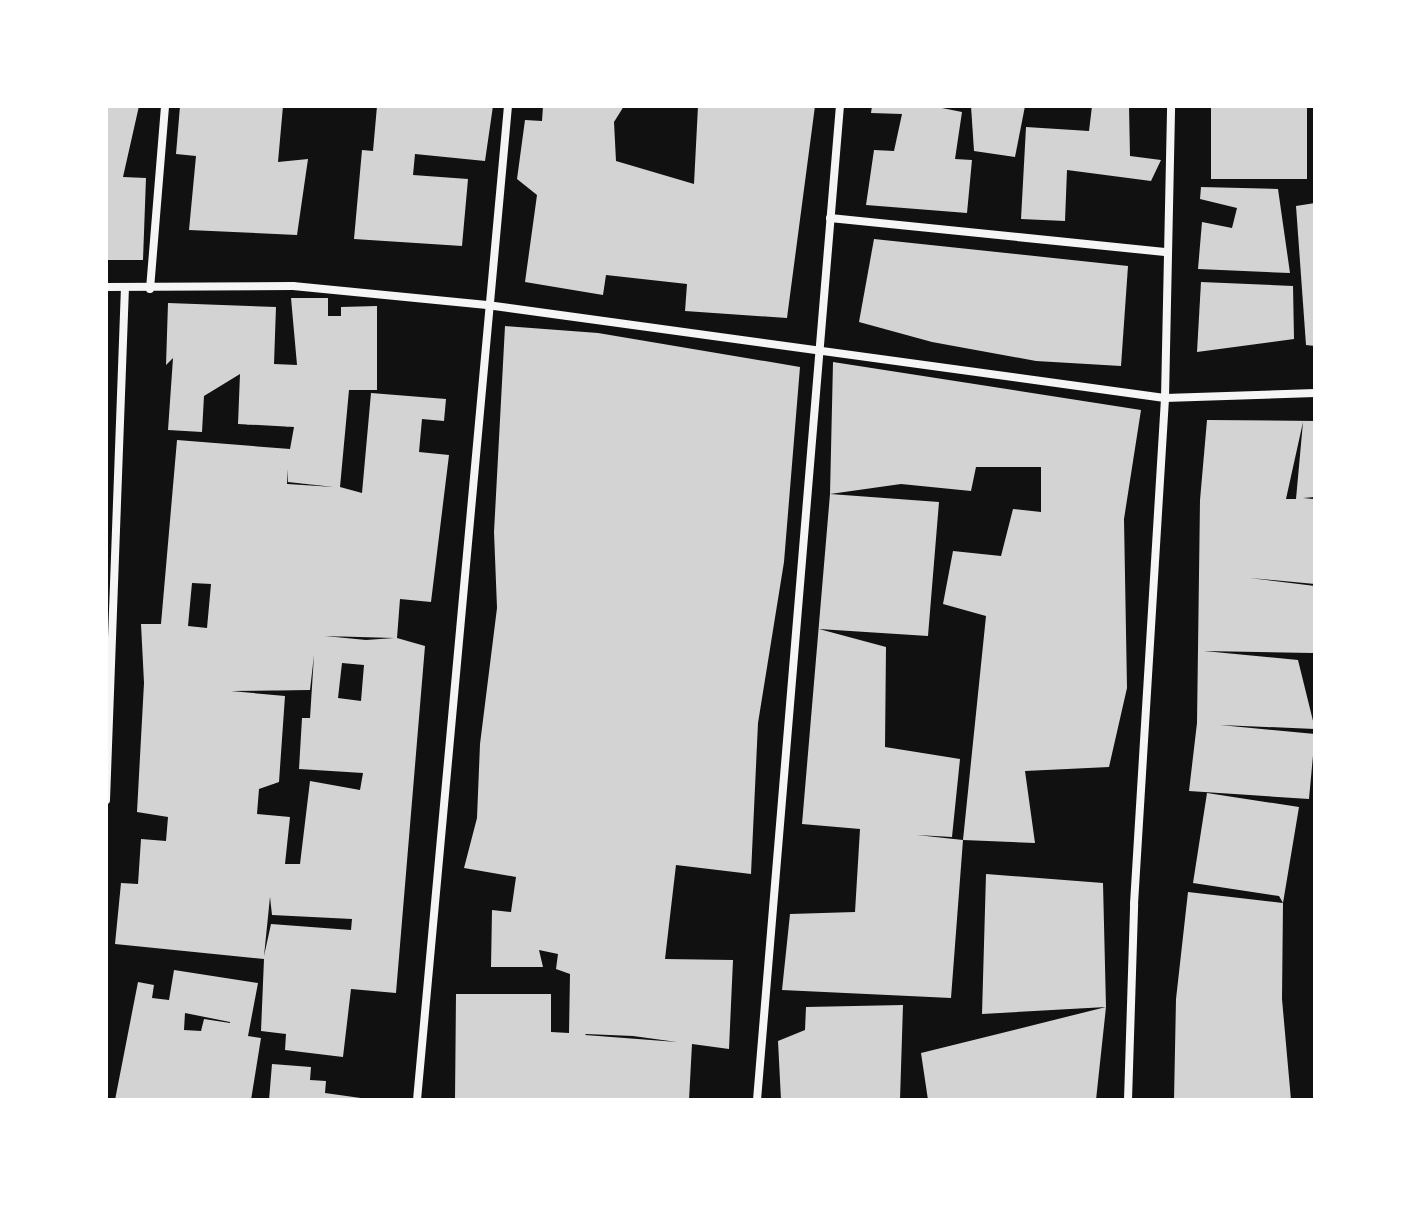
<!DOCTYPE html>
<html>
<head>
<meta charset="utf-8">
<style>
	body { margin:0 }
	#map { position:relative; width:1421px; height:1206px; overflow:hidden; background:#111; font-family:"Nunito Sans",sans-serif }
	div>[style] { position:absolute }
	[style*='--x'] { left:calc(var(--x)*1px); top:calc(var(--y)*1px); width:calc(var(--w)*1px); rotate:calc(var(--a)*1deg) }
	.building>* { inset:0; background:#d3d3d3; transform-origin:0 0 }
	.minor>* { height:8px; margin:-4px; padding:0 4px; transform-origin:4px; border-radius:4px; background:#f5f5f5 }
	span { translate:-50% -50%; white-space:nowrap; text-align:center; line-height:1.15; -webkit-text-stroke:8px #fff; paint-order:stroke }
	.frame { position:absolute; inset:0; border:108px solid #fff; pointer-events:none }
</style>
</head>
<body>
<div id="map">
	<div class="building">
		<i style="clip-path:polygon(106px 106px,139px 106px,123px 177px,146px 178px,143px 260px,106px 260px)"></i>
		<i style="clip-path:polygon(180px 106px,283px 106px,278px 162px,308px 159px,297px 235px,189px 230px,196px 156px,176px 154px)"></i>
		<i style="clip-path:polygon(377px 106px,493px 106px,485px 161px,415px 154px,413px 175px,468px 179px,462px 246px,354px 239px,362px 150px,373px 151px)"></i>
		<i style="clip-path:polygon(543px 106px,624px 106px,614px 122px,616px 161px,694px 184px,698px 106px,815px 106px,787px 318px,685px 311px,687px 284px,606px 275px,603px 295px,525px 282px,537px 195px,517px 179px,525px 120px,542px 121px)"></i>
		<i style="clip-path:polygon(872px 106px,932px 106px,962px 112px,955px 159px,972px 160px,967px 213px,866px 205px,874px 150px,894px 151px,902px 114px,871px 113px)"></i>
		<i style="clip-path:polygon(971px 106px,1025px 106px,1015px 157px,974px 151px)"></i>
		<i style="clip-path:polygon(1092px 106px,1129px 106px,1130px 156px,1161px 160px,1151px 181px,1067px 170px,1065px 221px,1021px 219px,1026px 127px,1089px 131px)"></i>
		<i style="left:1211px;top:106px;width:96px;height:73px"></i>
		<i style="clip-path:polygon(1201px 187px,1278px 189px,1290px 273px,1198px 269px,1202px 222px,1232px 228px,1237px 208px,1200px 199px)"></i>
		<i style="clip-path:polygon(1315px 203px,1315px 346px,1306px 345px,1296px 206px)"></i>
		<i style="clip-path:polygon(874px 239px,1128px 266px,1121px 366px,1036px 361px,932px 342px,859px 322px)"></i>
		<i style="clip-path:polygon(1201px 282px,1293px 286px,1294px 339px,1197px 352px)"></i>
		<i style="clip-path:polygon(evenodd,291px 298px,328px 298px,328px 316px,341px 316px,341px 307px,377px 306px,377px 390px,349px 390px,340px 487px,362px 493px,371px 393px,446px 399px,444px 421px,422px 419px,419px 452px,449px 455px,431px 602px,400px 599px,397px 638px,425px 646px,396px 993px,351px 989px,343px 1057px,285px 1050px,286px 1034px,261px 1031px,264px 959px,115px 944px,121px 883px,138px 884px,141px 839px,166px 841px,168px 817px,137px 812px,144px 683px,141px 624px,161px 624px,177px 440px,290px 449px,294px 427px,238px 424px,240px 374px,204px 396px,202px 432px,168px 430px,173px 358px,166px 365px,168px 303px,276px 307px,274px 364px,297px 365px,291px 298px,288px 469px,288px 482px,334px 487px,287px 484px,288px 469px,291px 298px,192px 583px,211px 584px,207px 628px,188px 626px,192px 583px,291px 298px,325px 636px,394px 638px,366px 640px,325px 636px,291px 298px,314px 655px,310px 718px,302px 718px,299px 769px,363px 773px,360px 790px,310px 781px,300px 864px,285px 864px,290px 817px,257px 814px,259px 789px,279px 782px,285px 696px,231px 691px,310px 690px,314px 655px,291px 298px,342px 663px,364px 665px,361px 701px,338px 698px,342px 663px,291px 298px,270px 897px,272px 915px,352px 919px,351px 930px,271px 924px,264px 956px,270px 897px)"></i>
		<i style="clip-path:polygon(evenodd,505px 326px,598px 333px,800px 367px,784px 562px,758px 723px,751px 874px,676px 865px,665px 959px,733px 960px,729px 1049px,692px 1044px,689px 1100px,455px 1100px,456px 994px,551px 994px,551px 1032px,569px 1033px,570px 974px,556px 969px,558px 954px,539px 950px,543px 967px,491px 967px,492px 910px,511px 912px,516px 877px,464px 868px,477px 818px,480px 744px,497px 608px,494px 532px,505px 326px,586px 1034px,633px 1036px,677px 1042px,585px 1035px,586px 1034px)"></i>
		<i style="clip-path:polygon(833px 362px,1141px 410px,1124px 519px,1127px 688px,1109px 767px,1025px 771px,1035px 843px,963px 840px,986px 616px,943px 604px,953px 551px,1001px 556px,1013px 509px,1041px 512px,1041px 467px,976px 467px,971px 491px,901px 484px,830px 494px,939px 502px,928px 636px,819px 629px,886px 647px,885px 747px,960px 759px,952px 837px,917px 835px,963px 840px,951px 998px,782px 990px,790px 914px,855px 912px,860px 829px,802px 824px,830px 494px)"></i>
		<i style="clip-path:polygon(evenodd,1207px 420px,1315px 421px,1315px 497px,1303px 498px,1313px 499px,1315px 584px,1250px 578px,1315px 586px,1313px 653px,1204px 651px,1298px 660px,1315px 729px,1220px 725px,1315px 734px,1309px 799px,1189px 791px,1197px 723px,1200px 500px,1207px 420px,1303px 422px,1296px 499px,1286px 499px,1303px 422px)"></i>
		<i style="clip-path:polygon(1207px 793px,1299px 807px,1283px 903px,1279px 896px,1193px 883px)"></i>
		<i style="clip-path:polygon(986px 874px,1103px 883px,1106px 1007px,1096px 1100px,928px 1100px,921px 1053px,1106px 1007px,982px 1014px)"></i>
		<i style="clip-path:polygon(1188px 892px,1283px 903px,1282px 999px,1291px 1100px,1174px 1100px,1176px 999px)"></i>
		<i style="clip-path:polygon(evenodd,174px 970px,258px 983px,248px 1036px,261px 1038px,251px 1100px,115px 1100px,138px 982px,154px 985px,152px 998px,169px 1000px,174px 970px,185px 1013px,230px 1022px,230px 1023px,204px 1019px,201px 1031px,184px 1030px,185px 1013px)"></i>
		<i style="clip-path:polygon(903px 1005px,900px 1100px,781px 1100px,778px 1041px,805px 1030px,806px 1007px)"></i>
		<i style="clip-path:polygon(272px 1064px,311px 1067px,310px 1080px,326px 1081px,325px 1093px,375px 1100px,269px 1100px)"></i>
	</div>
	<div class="minor">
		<i style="--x:830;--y:218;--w:339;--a:5.8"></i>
		<i style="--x:106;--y:287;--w:187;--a:-0.3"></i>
		<i style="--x:293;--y:286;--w:195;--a:5.6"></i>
		<i style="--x:487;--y:305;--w:684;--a:7.81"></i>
		<i style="--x:1165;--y:398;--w:150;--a:-1.9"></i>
		<i style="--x:150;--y:289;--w:184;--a:-85.3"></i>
		<i style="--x:106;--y:800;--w:513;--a:-87.88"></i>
		<i style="--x:417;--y:1100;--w:998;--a:-84.77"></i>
		<i style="--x:757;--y:1100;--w:997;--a:-85.23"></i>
		<i style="--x:1128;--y:1100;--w:196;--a:-88.2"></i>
		<i style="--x:1134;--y:904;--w:507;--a:-86.49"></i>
		<i style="--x:1165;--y:398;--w:292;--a:-88.8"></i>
	</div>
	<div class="frame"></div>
</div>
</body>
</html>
